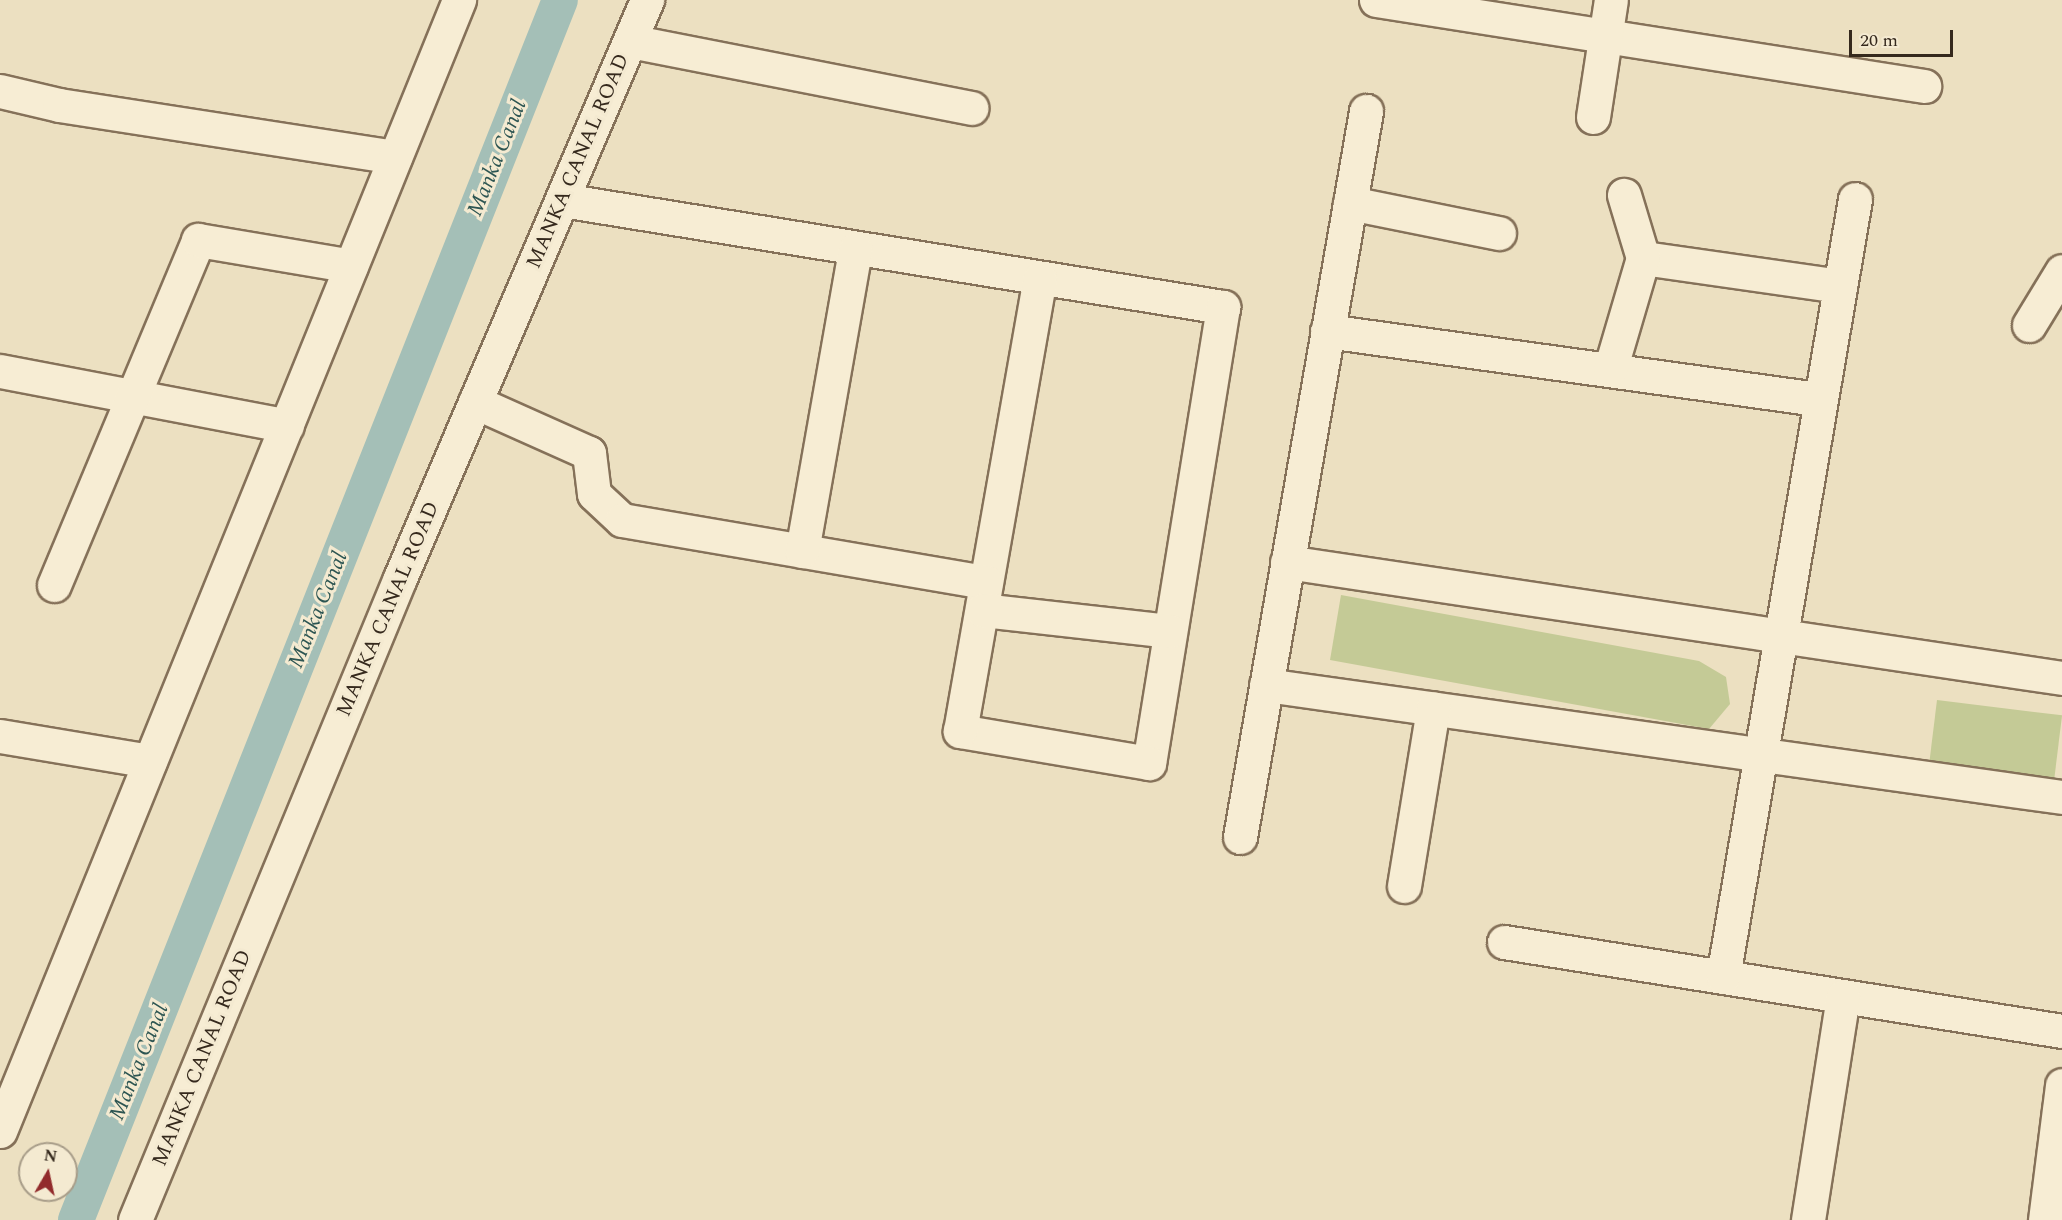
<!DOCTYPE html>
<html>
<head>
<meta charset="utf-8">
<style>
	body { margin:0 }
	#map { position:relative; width:2062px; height:1220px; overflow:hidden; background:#ece0c1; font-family:Spectral,serif }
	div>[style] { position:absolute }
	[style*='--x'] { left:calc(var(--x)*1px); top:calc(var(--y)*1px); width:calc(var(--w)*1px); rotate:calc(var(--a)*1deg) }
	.green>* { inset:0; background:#c4ca96; transform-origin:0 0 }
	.canal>* { height:36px; margin:-18px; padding:0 18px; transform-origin:18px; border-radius:18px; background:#a4bfb7 }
	.roads { filter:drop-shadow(2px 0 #857159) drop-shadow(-2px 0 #857159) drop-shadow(0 2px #857159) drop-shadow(0 -2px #857159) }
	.minor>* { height:33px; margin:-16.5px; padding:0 16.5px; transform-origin:16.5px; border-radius:16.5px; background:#f7edd4 }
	span { translate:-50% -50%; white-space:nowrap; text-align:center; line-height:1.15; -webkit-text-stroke:6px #f4ead1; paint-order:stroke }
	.street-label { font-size:21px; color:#35291d }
	.water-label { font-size:22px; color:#2d5552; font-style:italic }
	.north { position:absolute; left:18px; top:1142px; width:60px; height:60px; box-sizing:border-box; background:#f4ead1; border:2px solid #a89d89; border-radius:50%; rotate:9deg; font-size:16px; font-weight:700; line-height:24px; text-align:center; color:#35291d }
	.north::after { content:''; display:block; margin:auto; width:21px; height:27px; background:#922b2c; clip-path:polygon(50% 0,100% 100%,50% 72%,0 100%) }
	.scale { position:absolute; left:1849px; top:30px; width:104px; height:27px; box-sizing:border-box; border:3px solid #35291d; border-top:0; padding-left:8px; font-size:18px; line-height:21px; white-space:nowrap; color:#35291d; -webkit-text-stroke:4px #f4ead1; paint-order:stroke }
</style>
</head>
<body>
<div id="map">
	<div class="green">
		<i style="clip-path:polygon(1341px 595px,1699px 661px,1726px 677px,1730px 704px,1709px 729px,1330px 660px)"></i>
		<i style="left:1937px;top:700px;width:126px;height:64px;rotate:7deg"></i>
	</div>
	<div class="canal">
		<i style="--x:76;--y:1220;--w:1312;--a:-68.36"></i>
	</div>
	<div class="roads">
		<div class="minor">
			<i style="--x:1376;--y:0;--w:555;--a:8.92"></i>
			<i style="--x:630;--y:41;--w:348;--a:11.1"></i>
			<i style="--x:0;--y:91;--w:61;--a:13.3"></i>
			<i style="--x:59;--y:105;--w:340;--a:8.8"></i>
			<i style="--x:1593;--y:117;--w:118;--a:-81.3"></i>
			<i style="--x:562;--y:200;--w:670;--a:9.2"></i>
			<i style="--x:1223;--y:307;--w:462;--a:99.2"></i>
			<i style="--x:1149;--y:763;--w:192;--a:-170.4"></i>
			<i style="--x:960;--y:731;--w:459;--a:-80"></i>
			<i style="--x:1350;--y:203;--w:152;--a:11.4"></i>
			<i style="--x:1643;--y:258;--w:199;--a:8.1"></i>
			<i style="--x:2029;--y:325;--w:63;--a:-58.6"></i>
			<i style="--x:1327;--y:331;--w:498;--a:7.9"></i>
			<i style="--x:1610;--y:370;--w:117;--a:-73.6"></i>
			<i style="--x:1643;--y:258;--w:66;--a:-106.8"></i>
			<i style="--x:0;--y:371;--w:292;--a:10.8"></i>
			<i style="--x:475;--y:402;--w:125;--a:24.1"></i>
			<i style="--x:589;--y:453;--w:41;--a:83"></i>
			<i style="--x:594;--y:494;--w:38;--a:43"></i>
			<i style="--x:622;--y:520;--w:369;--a:9.7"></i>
			<i style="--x:802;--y:551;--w:306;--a:-80"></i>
			<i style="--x:1287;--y:562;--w:784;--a:8.51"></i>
			<i style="--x:54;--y:585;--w:374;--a:-67.3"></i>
			<i style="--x:198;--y:240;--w:155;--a:9.6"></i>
			<i style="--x:982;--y:610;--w:189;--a:6.4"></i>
			<i style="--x:1266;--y:685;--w:804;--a:8.01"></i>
			<i style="--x:0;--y:736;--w:152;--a:9.5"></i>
			<i style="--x:1240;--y:837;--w:737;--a:-80.15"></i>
			<i style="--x:1404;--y:886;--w:180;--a:-80.7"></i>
			<i style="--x:1504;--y:942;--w:565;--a:9.06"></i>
			<i style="--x:1723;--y:977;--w:789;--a:-80.37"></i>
			<i style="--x:0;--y:1131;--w:1221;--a:-67.91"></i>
			<i style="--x:135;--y:1220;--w:695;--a:-67.57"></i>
			<i style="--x:400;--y:578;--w:629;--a:-66.86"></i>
			<i style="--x:1808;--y:1220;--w:226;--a:-81.1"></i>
			<i style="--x:2045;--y:1220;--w:136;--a:-82.8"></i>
		</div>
	</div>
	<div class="street-label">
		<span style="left:578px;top:161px;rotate:-67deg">MANKA CANAL ROAD</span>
		<span style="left:388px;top:609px;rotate:-67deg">MANKA CANAL ROAD</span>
		<span style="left:202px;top:1058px;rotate:-68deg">MANKA CANAL ROAD</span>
	</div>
	<div class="water-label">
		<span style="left:497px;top:158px;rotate:-68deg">Manka Canal</span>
		<span style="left:318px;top:610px;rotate:-68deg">Manka Canal</span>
		<span style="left:139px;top:1062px;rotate:-68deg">Manka Canal</span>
	</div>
	<div class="north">N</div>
	<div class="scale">20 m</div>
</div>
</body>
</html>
